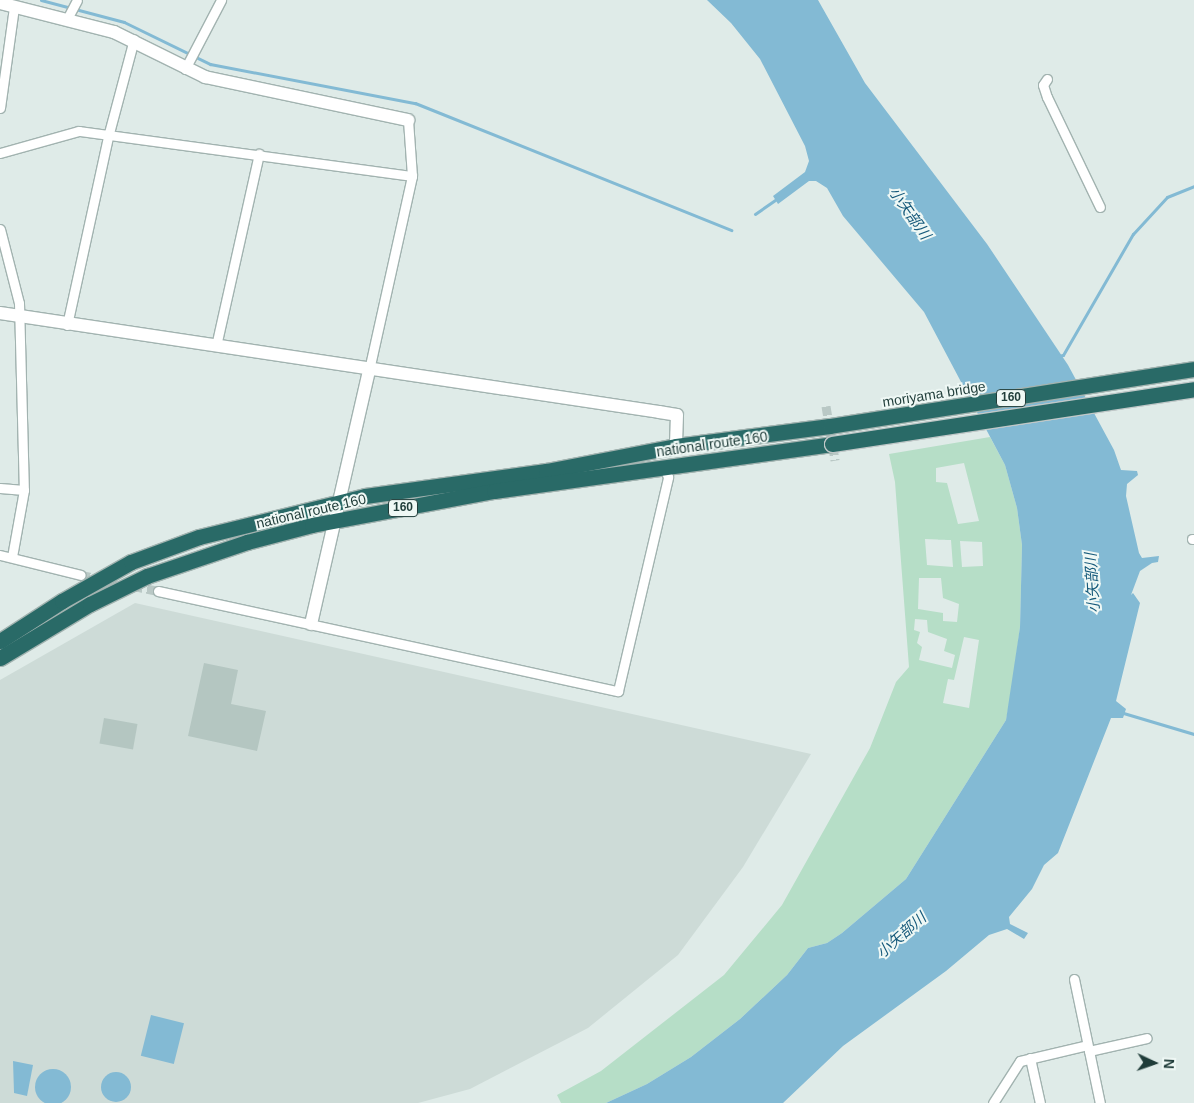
<!DOCTYPE html>
<html>
<head>
<meta charset="utf-8">
<style>
	body { margin:0 }
	#map { position:relative; width:1194px; height:1103px; overflow:hidden; background:#dfebe8; font-family:Helvetica,"Noto Sans JP",sans-serif }
	div>[style] { position:absolute }
	[style*='--x'] { left:calc(var(--x)*1px); top:calc(var(--y)*1px); width:calc(var(--w)*1px); rotate:calc(var(--a)*1deg) }
	.built>* { inset:0; background:#cddbd7 }
	.green>* { inset:0; background:#b6dec7 }
	.water>* { inset:0; background:#83bad4; transform-origin:0 0 }
	.round { border-radius:50% }
	.stream>* { height:3px; margin:-1.5px; padding:0 1.5px; transform-origin:1.5px; border-radius:1.5px; background:#83bad4 }
	.building>* { inset:0; background:#b4c6c1; transform-origin:0 0 }
	.street-tunnel>* { height:9px; margin-top:-4.5px; transform-origin:0; background:repeating-linear-gradient(90deg,#b9c8c5 0 9px,transparent 0 13.5px) }
	.roads { filter:drop-shadow(1px 0 #a2b3b0) drop-shadow(-1px 0 #a2b3b0) drop-shadow(0 1px #a2b3b0) drop-shadow(0 -1px #a2b3b0) }
	.street>* { height:9px; margin:-4.5px; padding:0 4.5px; transform-origin:4.5px; border-radius:4.5px; background:#fff }
	.secondary>* { height:12px; margin:-6px; padding:0 6px; transform-origin:6px; border-radius:6px; background:#fff }
	.highway>* { height:15px; margin:-7.5px; padding:0 7.5px; transform-origin:7.5px; border-radius:7.5px; background:#296a67 }
	.bridges { filter:drop-shadow(1px 0 #c0c8c8) drop-shadow(-1px 0 #c0c8c8) drop-shadow(0 1px #c0c8c8) drop-shadow(0 -1px #c0c8c8) }
	.highway-bridge>* { height:15px; margin:-7.5px; padding:0 7.5px; transform-origin:7.5px; border-radius:7.5px; background:#296a67 }
	span { translate:-50% -50%; white-space:nowrap; text-align:center; line-height:1.15; -webkit-text-stroke:4px #eff8f5; paint-order:stroke }
	.shield-label span { padding:1px 4px; background:#eff8f5; border:1px solid; border-radius:4px; -webkit-text-stroke-width:0 }
	.shield-label { font-size:12px; color:#1f3c39; font-weight:700 }
	.street-label { font-size:14px; color:#1f3c39 }
	.water-label { font-size:15px; color:#165a7b; font-style:italic }
	.north { position:absolute; left:1129px; top:1038px; width:50px; height:50px; -webkit-text-stroke:4px #eff8f5; paint-order:stroke; rotate:93deg; font-size:14px; font-weight:700; line-height:20px; text-align:center; color:#1f3c39 }
	.north::after { content:''; display:block; margin:auto; width:18px; height:22px; background:#1f3c39; clip-path:polygon(50% 0,100% 100%,50% 72%,0 100%) }
</style>
</head>
<body>
<div id="map">
	<div class="built">
		<i style="clip-path:polygon(135px 603px,811px 754px,743px 867px,678px 955px,588px 1028px,470px 1089px,418px 1103px,0 1103px,0 680px)"></i>
	</div>
	<div class="green">
		<i style="clip-path:polygon(evenodd,990px 437px,1005px 465px,1017px 508px,1022px 545px,1020px 627px,1012px 689px,1006px 720px,906px 879px,842px 933px,827px 943px,808px 948px,787px 975px,740px 1019px,691px 1057px,647px 1084px,606px 1103px,561px 1103px,557px 1095px,601px 1071px,724px 975px,782px 905px,870px 748px,896px 682px,909px 667px,895px 482px,889px 454px,990px 437px,964px 463px,979px 521px,958px 524px,947px 483px,936px 482px,936px 468px,964px 463px,990px 437px,925px 539px,951px 540px,953px 567px,927px 565px,925px 539px,990px 437px,960px 541px,982px 542px,983px 566px,962px 567px,960px 541px,990px 437px,919px 578px,941px 578px,943px 598px,959px 604px,957px 622px,943px 621px,943px 613px,918px 609px,919px 578px,990px 437px,915px 619px,927px 620px,928px 632px,947px 639px,944px 651px,955px 655px,952px 668px,919px 660px,922px 647px,917px 643px,920px 632px,914px 630px,915px 619px,990px 437px,964px 637px,979px 640px,969px 708px,943px 703px,948px 679px,954px 680px,964px 637px)"></i>
	</div>
	<div class="water">
		<i style="clip-path:polygon(707px 0,818px 0,865px 83px,987px 244px,1068px 365px,1114px 450px,1121px 470px,1137px 471px,1138px 475px,1127px 484px,1126px 496px,1139px 553px,1142px 558px,1159px 556px,1158px 562px,1152px 563px,1140px 571px,1131px 595px,1133px 593px,1140px 603px,1116px 701px,1126px 709px,1123px 718px,1111px 718px,1058px 853px,1044px 865px,1032px 889px,1009px 917px,1010px 924px,1028px 933px,1024px 939px,1007px 929px,989px 935px,946px 971px,843px 1046px,783px 1103px,606px 1103px,647px 1084px,691px 1057px,740px 1019px,787px 975px,808px 948px,827px 943px,842px 933px,906px 879px,1006px 720px,1020px 627px,1022px 545px,1017px 508px,1005px 465px,924px 312px,843px 216px,827px 188px,816px 181px,809px 181px,778px 204px,773px 196px,805px 172px,809px 161px,805px 146px,760px 59px,731px 23px)"></i>
		<i style="left:151px;top:1015px;width:34px;height:42px;rotate:14deg"></i>
		<i style="clip-path:polygon(13px 1061px,33px 1065px,27px 1096px,14px 1093px)"></i>
		<i class="round" style="left:35px;top:1069px;width:36px;height:36px"></i>
		<i class="round" style="left:101px;top:1072px;width:30px;height:30px"></i>
	</div>
	<div class="stream">
		<i style="--x:41;--y:0;--w:86;--a:14.8"></i>
		<i style="--x:124;--y:22;--w:96;--a:26"></i>
		<i style="--x:210;--y:64;--w:209;--a:10.8"></i>
		<i style="--x:415;--y:103;--w:341;--a:21.9"></i>
		<i style="--x:755;--y:214;--w:28;--a:-35"></i>
		<i style="--x:1058;--y:356;--w:5;--a:-11"></i>
		<i style="--x:1063;--y:355;--w:140;--a:-60"></i>
		<i style="--x:1133;--y:234;--w:50;--a:-47.4"></i>
		<i style="--x:1167;--y:197;--w:29;--a:-22"></i>
		<i style="--x:1120;--y:712;--w:77;--a:16.6"></i>
	</div>
	<div class="building">
		<i style="clip-path:polygon(204px 663px,238px 670px,231px 704px,266px 711px,257px 751px,188px 736px)"></i>
		<i style="left:104px;top:718px;width:34px;height:26px;rotate:10deg"></i>
	</div>
	<div class="street-tunnel">
		<i style="--x:826;--y:406;--w:55;--a:80.5"></i>
		<i style="--x:81;--y:575;--w:79;--a:11.7"></i>
	</div>
	<div class="roads">
		<div class="street">
			<i style="--x:67;--y:19;--w:21;--a:-62"></i>
			<i style="--x:185;--y:69;--w:78;--a:-62.4"></i>
			<i style="--x:1047;--y:79;--w:7;--a:124"></i>
			<i style="--x:1043;--y:85;--w:13;--a:72"></i>
			<i style="--x:1047;--y:97;--w:122;--a:64.3"></i>
			<i style="--x:0;--y:108;--w:102;--a:-82.1"></i>
			<i style="--x:0;--y:153;--w:82;--a:-15.6"></i>
			<i style="--x:79;--y:131;--w:336;--a:7.7"></i>
			<i style="--x:0;--y:229;--w:76;--a:75.6"></i>
			<i style="--x:19;--y:303;--w:187;--a:88.5"></i>
			<i style="--x:24;--y:490;--w:68;--a:100.2"></i>
			<i style="--x:67;--y:325;--w:197;--a:-77.7"></i>
			<i style="--x:109;--y:133;--w:97;--a:-75.1"></i>
			<i style="--x:216;--y:346;--w:197;--a:-77.4"></i>
			<i style="--x:369;--y:370;--w:199;--a:-77.5"></i>
			<i style="--x:412;--y:176;--w:56;--a:-94.1"></i>
			<i style="--x:0;--y:488;--w:24;--a:5"></i>
			<i style="--x:1192;--y:539;--w:2;--a:0"></i>
			<i style="--x:0;--y:555;--w:83;--a:13.9"></i>
			<i style="--x:158;--y:591;--w:471;--a:12.3"></i>
			<i style="--x:618;--y:691;--w:220;--a:-76.8"></i>
			<i style="--x:668;--y:477;--w:11;--a:-112"></i>
			<i style="--x:1074;--y:979;--w:127;--a:78.2"></i>
			<i style="--x:1089;--y:1051;--w:59;--a:-12.6"></i>
			<i style="--x:1030;--y:1058;--w:46;--a:77.5"></i>
			<i style="--x:993;--y:1103;--w:50;--a:-57.3"></i>
			<i style="--x:1020;--y:1061;--w:69;--a:-13.4"></i>
		</div>
		<div class="secondary">
			<i style="--x:0;--y:3;--w:118;--a:14.3"></i>
			<i style="--x:114;--y:32;--w:102;--a:26.3"></i>
			<i style="--x:205;--y:77;--w:208;--a:12"></i>
			<i style="--x:0;--y:313;--w:666;--a:8.54"></i>
			<i style="--x:659;--y:412;--w:18;--a:9"></i>
			<i style="--x:677;--y:415;--w:31;--a:92"></i>
			<i style="--x:311;--y:624;--w:261;--a:-77.1"></i>
		</div>
		<div class="highway">
			<i style="--x:0;--y:641;--w:74;--a:-32.8"></i>
			<i style="--x:62;--y:601;--w:79;--a:-29.5"></i>
			<i style="--x:131;--y:562;--w:72;--a:-20.2"></i>
			<i style="--x:199;--y:537;--w:171;--a:-13.9"></i>
			<i style="--x:365;--y:496;--w:183;--a:-7.9"></i>
			<i style="--x:546;--y:471;--w:132;--a:-10.9"></i>
			<i style="--x:676;--y:446;--w:155;--a:-7.4"></i>
			<i style="--x:830;--y:426;--w:368;--a:-8.9"></i>
			<i style="--x:0;--y:658;--w:105;--a:-31"></i>
			<i style="--x:90;--y:604;--w:64;--a:-26.2"></i>
			<i style="--x:147;--y:576;--w:106;--a:-18.8"></i>
			<i style="--x:247;--y:542;--w:67;--a:-14.7"></i>
			<i style="--x:312;--y:525;--w:185;--a:-10.6"></i>
			<i style="--x:494;--y:491;--w:341;--a:-7.9"></i>
		</div>
	</div>
	<div class="bridges">
		<div class="highway-bridge">
			<i style="--x:832;--y:444;--w:366;--a:-8.6"></i>
		</div>
	</div>
	<div class="shield-label">
		<span style="left:1011px;top:398px">160</span>
		<span style="left:403px;top:508px">160</span>
	</div>
	<div class="street-label">
		<span style="left:934px;top:394px;rotate:-9deg">moriyama bridge</span>
		<span style="left:712px;top:444px;rotate:-8deg">national route 160</span>
		<span style="left:311px;top:511px;rotate:-13deg">national route 160</span>
	</div>
	<div class="water-label">
		<span style="left:910px;top:213px;rotate:55deg">小矢部川</span>
		<span style="left:1092px;top:583px;rotate:-93deg">小矢部川</span>
		<span style="left:901px;top:935px;rotate:-41deg">小矢部川</span>
	</div>
	<div class="north">N</div>
</div>
</body>
</html>
